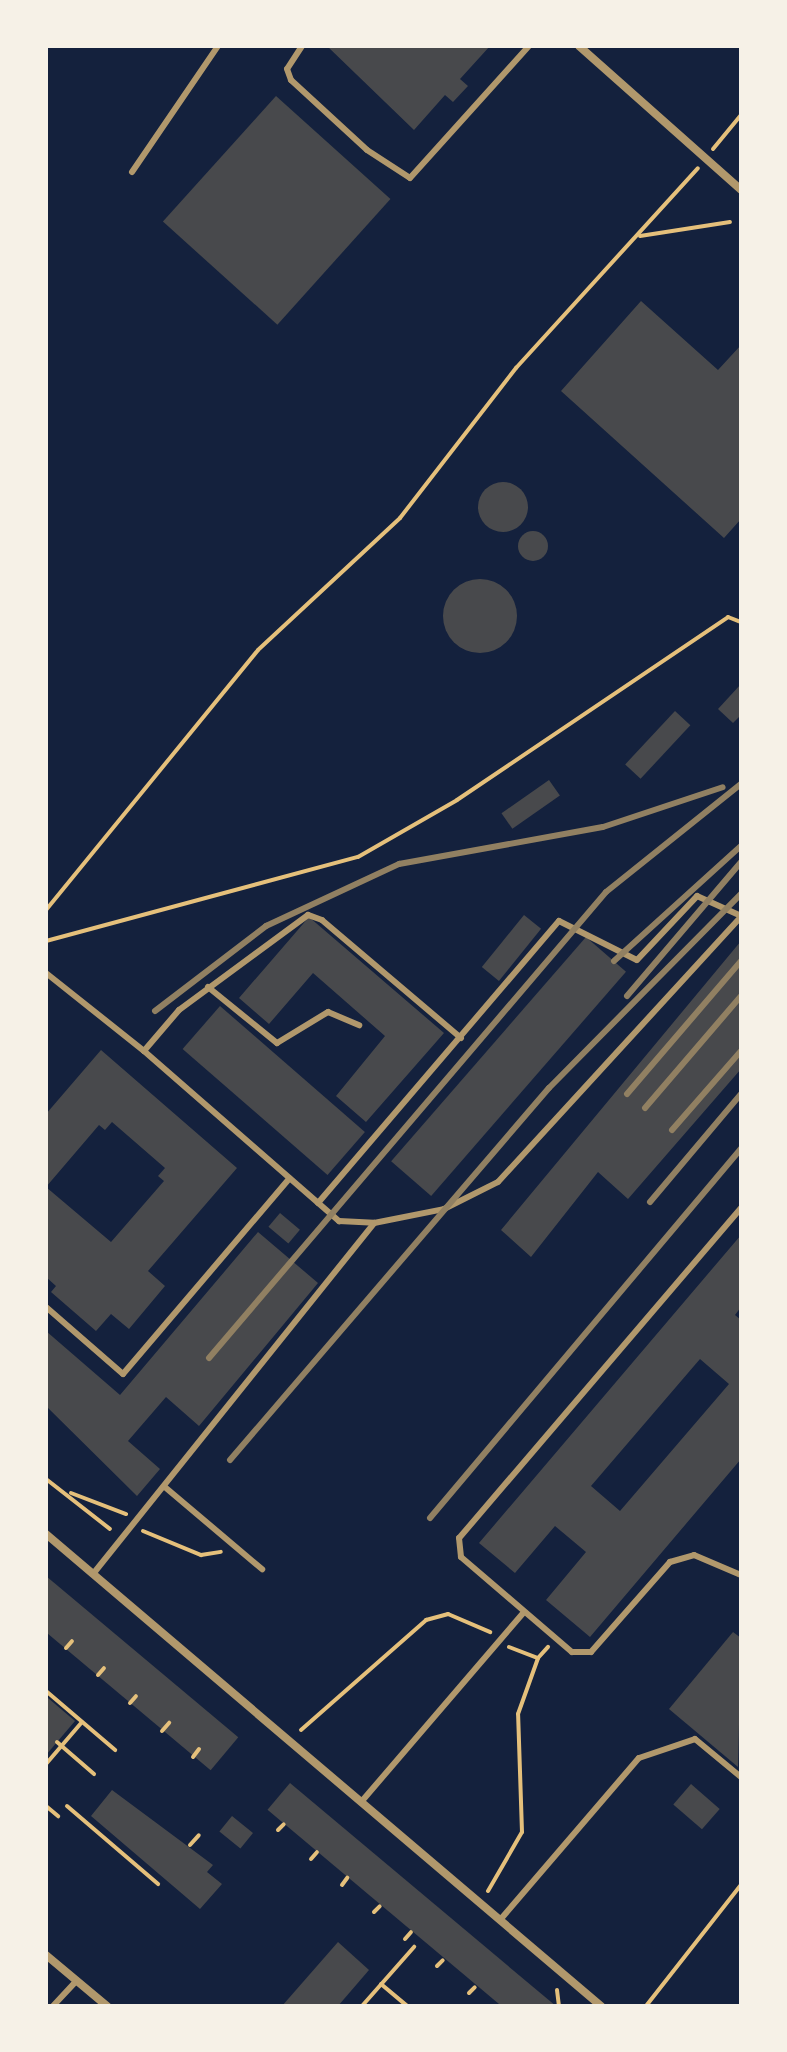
<!DOCTYPE html>
<html>
<head>
<meta charset="utf-8">
<style>
	body { margin:0 }
	#map { position:relative; width:787px; height:2052px; overflow:hidden; background:#14213d; font-family:"Nunito Sans",sans-serif }
	div>[style] { position:absolute }
	[style*='--x'] { left:calc(var(--x)*1px); top:calc(var(--y)*1px); width:calc(var(--w)*1px); rotate:calc(var(--a)*1deg) }
	.building>* { inset:0; background:#48494c; transform-origin:0 0 }
	.round { border-radius:50% }
	.path>* { height:4px; margin:-2px; padding:0 2px; transform-origin:2px; border-radius:2px; background:#e5c07b }
	.service>* { height:6px; margin:-3px; padding:0 3px; transform-origin:3px; border-radius:3px; background:#b1986c }
	.minor>* { height:8px; margin:-4px; padding:0 4px; transform-origin:4px; border-radius:4px; background:#b1986c }
	.rail>* { height:6px; margin:-3px; padding:0 3px; transform-origin:3px; border-radius:3px; background:#918062 }
	span { translate:-50% -50%; white-space:nowrap; text-align:center; line-height:1.15; -webkit-text-stroke:8px #f6f1e7; paint-order:stroke }
	.frame { position:absolute; inset:0; border:48px solid #f6f1e7; pointer-events:none }
</style>
</head>
<body>
<div id="map">
	<div class="building">
		<i style="clip-path:polygon(327px 46px,490px 46px,460px 79px,468px 86px,453px 102px,445px 95px,414px 130px)"></i>
		<i style="left:276px;top:96px;width:154px;height:169px;rotate:42deg"></i>
		<i style="clip-path:polygon(641px 301px,718px 370px,741px 345px,741px 519px,724px 538px,561px 391px)"></i>
		<i class="round" style="left:478px;top:482px;width:50px;height:50px"></i>
		<i class="round" style="left:518px;top:531px;width:30px;height:30px"></i>
		<i class="round" style="left:443px;top:579px;width:74px;height:74px"></i>
		<i style="clip-path:polygon(741px 684px,741px 715px,733px 723px,718px 709px)"></i>
		<i style="left:675px;top:711px;width:21px;height:73px;rotate:43deg"></i>
		<i style="left:549px;top:780px;width:19px;height:58px;rotate:55deg"></i>
		<i style="left:524px;top:915px;width:22px;height:67px;rotate:39deg"></i>
		<i style="clip-path:polygon(309px 917px,444px 1033px,366px 1122px,336px 1096px,385px 1036px,313px 973px,269px 1024px,239px 998px)"></i>
		<i style="left:586px;top:937px;width:53px;height:297px;rotate:41deg"></i>
		<i style="clip-path:polygon(741px 941px,741px 1069px,628px 1199px,598px 1172px,531px 1257px,501px 1230px)"></i>
		<i style="left:220px;top:1006px;width:192px;height:57px;rotate:41deg"></i>
		<i style="clip-path:polygon(evenodd,101px 1050px,237px 1168px,148px 1271px,165px 1286px,129px 1329px,111px 1314px,96px 1331px,51px 1292px,56px 1286px,46px 1277px,46px 1114px,101px 1050px,112px 1122px,165px 1168px,158px 1176px,164px 1181px,111px 1242px,46px 1187px,99px 1125px,105px 1130px,112px 1122px)"></i>
		<i style="left:280px;top:1213px;width:26px;height:18px;rotate:40deg"></i>
		<i style="clip-path:polygon(258px 1232px,318px 1283px,199px 1426px,166px 1397px,128px 1441px,160px 1469px,137px 1496px,46px 1406px,46px 1331px,120px 1395px)"></i>
		<i style="clip-path:polygon(evenodd,741px 1235px,741px 1307px,735px 1315px,741px 1320px,741px 1459px,590px 1637px,546px 1600px,586px 1552px,555px 1526px,515px 1573px,479px 1543px,741px 1235px,700px 1359px,729px 1384px,620px 1511px,591px 1486px,700px 1359px)"></i>
		<i style="left:46px;top:1576px;width:251px;height:43px;rotate:40deg"></i>
		<i style="clip-path:polygon(733px 1632px,741px 1638px,738px 1767px,669px 1709px)"></i>
		<i style="clip-path:polygon(48px 1698px,75px 1721px,46px 1755px,46px 1700px)"></i>
		<i style="left:290px;top:1783px;width:344px;height:35px;rotate:40deg"></i>
		<i style="left:691px;top:1784px;width:38px;height:27px;rotate:41deg"></i>
		<i style="clip-path:polygon(112px 1790px,213px 1865px,207px 1872px,222px 1884px,200px 1909px,91px 1816px)"></i>
		<i style="left:232px;top:1816px;width:27px;height:20px;rotate:39deg"></i>
		<i style="clip-path:polygon(338px 1942px,369px 1970px,338px 2006px,282px 2006px)"></i>
	</div>
	<div class="path">
		<i style="--x:713;--y:149;--w:44;--a:-50.5"></i>
		<i style="--x:640;--y:236;--w:91;--a:-8.8"></i>
		<i style="--x:46;--y:910;--w:335;--a:-50.8"></i>
		<i style="--x:258;--y:650;--w:194;--a:-42.9"></i>
		<i style="--x:400;--y:518;--w:190;--a:-52.3"></i>
		<i style="--x:516;--y:368;--w:270;--a:-47.7"></i>
		<i style="--x:46;--y:941;--w:323;--a:-15.1"></i>
		<i style="--x:358;--y:857;--w:114;--a:-29.9"></i>
		<i style="--x:457;--y:800;--w:327;--a:-34"></i>
		<i style="--x:728;--y:617;--w:14;--a:21"></i>
		<i style="--x:46;--y:1479;--w:81;--a:38"></i>
		<i style="--x:71;--y:1493;--w:59;--a:20.9"></i>
		<i style="--x:143;--y:1531;--w:63;--a:22.5"></i>
		<i style="--x:201;--y:1555;--w:20;--a:-9"></i>
		<i style="--x:509;--y:1647;--w:31;--a:21"></i>
		<i style="--x:538;--y:1658;--w:15;--a:-48"></i>
		<i style="--x:66;--y:1648;--w:9;--a:-49"></i>
		<i style="--x:98;--y:1675;--w:9;--a:-49"></i>
		<i style="--x:46;--y:1691;--w:91;--a:40.5"></i>
		<i style="--x:130;--y:1703;--w:9;--a:-49"></i>
		<i style="--x:301;--y:1730;--w:167;--a:-41.3"></i>
		<i style="--x:426;--y:1620;--w:23;--a:-15"></i>
		<i style="--x:448;--y:1614;--w:46;--a:23.2"></i>
		<i style="--x:162;--y:1731;--w:11;--a:-49"></i>
		<i style="--x:57;--y:1742;--w:49;--a:40.9"></i>
		<i style="--x:193;--y:1757;--w:10;--a:-53"></i>
		<i style="--x:46;--y:1764;--w:55;--a:-49.4"></i>
		<i style="--x:46;--y:1806;--w:16;--a:40"></i>
		<i style="--x:67;--y:1806;--w:120;--a:40.6"></i>
		<i style="--x:278;--y:1830;--w:8;--a:-45"></i>
		<i style="--x:190;--y:1845;--w:13;--a:-48"></i>
		<i style="--x:311;--y:1859;--w:9;--a:-49"></i>
		<i style="--x:342;--y:1885;--w:9;--a:-54"></i>
		<i style="--x:488;--y:1891;--w:68;--a:-60"></i>
		<i style="--x:522;--y:1832;--w:118;--a:-91.9"></i>
		<i style="--x:518;--y:1714;--w:59;--a:-70.3"></i>
		<i style="--x:374;--y:1912;--w:8;--a:-45"></i>
		<i style="--x:405;--y:1939;--w:9;--a:-49"></i>
		<i style="--x:437;--y:1966;--w:8;--a:-45"></i>
		<i style="--x:381;--y:1984;--w:34;--a:40"></i>
		<i style="--x:557;--y:1990;--w:16;--a:83"></i>
		<i style="--x:469;--y:1993;--w:8;--a:-45"></i>
		<i style="--x:338;--y:2006;--w:1;--a:0"></i>
		<i style="--x:362;--y:2006;--w:79;--a:-48.6"></i>
		<i style="--x:646;--y:2006;--w:154;--a:-51.9"></i>
	</div>
	<div class="service">
		<i style="--x:302;--y:46;--w:27;--a:123"></i>
		<i style="--x:287;--y:69;--w:12;--a:70"></i>
		<i style="--x:291;--y:80;--w:103;--a:42.6"></i>
		<i style="--x:367;--y:150;--w:51;--a:33.1"></i>
		<i style="--x:410;--y:178;--w:178;--a:-48"></i>
		<i style="--x:132;--y:172;--w:153;--a:-55.7"></i>
		<i style="--x:46;--y:973;--w:125;--a:38.5"></i>
		<i style="--x:208;--y:987;--w:89;--a:39.1"></i>
		<i style="--x:277;--y:1043;--w:60;--a:-31.3"></i>
		<i style="--x:328;--y:1012;--w:34;--a:23"></i>
		<i style="--x:461;--y:1038;--w:182;--a:-139.7"></i>
		<i style="--x:322;--y:920;--w:15;--a:-160"></i>
		<i style="--x:308;--y:915;--w:160;--a:143.6"></i>
		<i style="--x:179;--y:1010;--w:54;--a:130.5"></i>
		<i style="--x:144;--y:1051;--w:259;--a:41.1"></i>
		<i style="--x:339;--y:1221;--w:35;--a:3"></i>
		<i style="--x:374;--y:1223;--w:71;--a:-11.3"></i>
		<i style="--x:444;--y:1209;--w:60;--a:-26.6"></i>
		<i style="--x:498;--y:1182;--w:360;--a:-47.5"></i>
		<i style="--x:318;--y:1203;--w:371;--a:-49.5"></i>
		<i style="--x:559;--y:921;--w:87;--a:26.6"></i>
		<i style="--x:637;--y:960;--w:88;--a:-46.8"></i>
		<i style="--x:697;--y:896;--w:48;--a:24.4"></i>
		<i style="--x:741;--y:1208;--w:434;--a:130.5"></i>
		<i style="--x:459;--y:1538;--w:19;--a:84"></i>
		<i style="--x:461;--y:1557;--w:146;--a:40.6"></i>
		<i style="--x:572;--y:1652;--w:19;--a:0"></i>
		<i style="--x:591;--y:1652;--w:120;--a:-48.7"></i>
		<i style="--x:670;--y:1562;--w:25;--a:-16"></i>
		<i style="--x:694;--y:1555;--w:51;--a:23.1"></i>
		<i style="--x:46;--y:1307;--w:102;--a:41"></i>
		<i style="--x:123;--y:1374;--w:257;--a:-49.6"></i>
		<i style="--x:166;--y:1488;--w:126;--a:40.2"></i>
		<i style="--x:93;--y:1574;--w:450;--a:-51.3"></i>
		<i style="--x:362;--y:1801;--w:249;--a:-49.4"></i>
		<i style="--x:500;--y:1920;--w:213;--a:-49.4"></i>
		<i style="--x:639;--y:1758;--w:59;--a:-18.7"></i>
		<i style="--x:695;--y:1739;--w:60;--a:39.6"></i>
		<i style="--x:53;--y:2006;--w:35;--a:-47"></i>
	</div>
	<div class="minor">
		<i style="--x:579;--y:46;--w:217;--a:41.6"></i>
		<i style="--x:46;--y:1534;--w:729;--a:40.38"></i>
		<i style="--x:46;--y:1955;--w:80;--a:39.9"></i>
	</div>
	<div class="rail">
		<i style="--x:614;--y:961;--w:171;--a:-42.2"></i>
		<i style="--x:627;--y:996;--w:176;--a:-49.6"></i>
		<i style="--x:155;--y:1011;--w:140;--a:-37.4"></i>
		<i style="--x:266;--y:926;--w:147;--a:-25"></i>
		<i style="--x:399;--y:864;--w:207;--a:-10.3"></i>
		<i style="--x:603;--y:827;--w:126;--a:-18.4"></i>
		<i style="--x:627;--y:1094;--w:175;--a:-49.4"></i>
		<i style="--x:645;--y:1108;--w:148;--a:-49.4"></i>
		<i style="--x:672;--y:1130;--w:105;--a:-48.9"></i>
		<i style="--x:650;--y:1202;--w:141;--a:-49.9"></i>
		<i style="--x:209;--y:1358;--w:612;--a:-49.57"></i>
		<i style="--x:606;--y:892;--w:173;--a:-38.7"></i>
		<i style="--x:230;--y:1460;--w:490;--a:-49.4"></i>
		<i style="--x:549;--y:1088;--w:273;--a:-45.3"></i>
		<i style="--x:430;--y:1518;--w:483;--a:-49.9"></i>
	</div>
	<div class="frame"></div>
</div>
</body>
</html>
